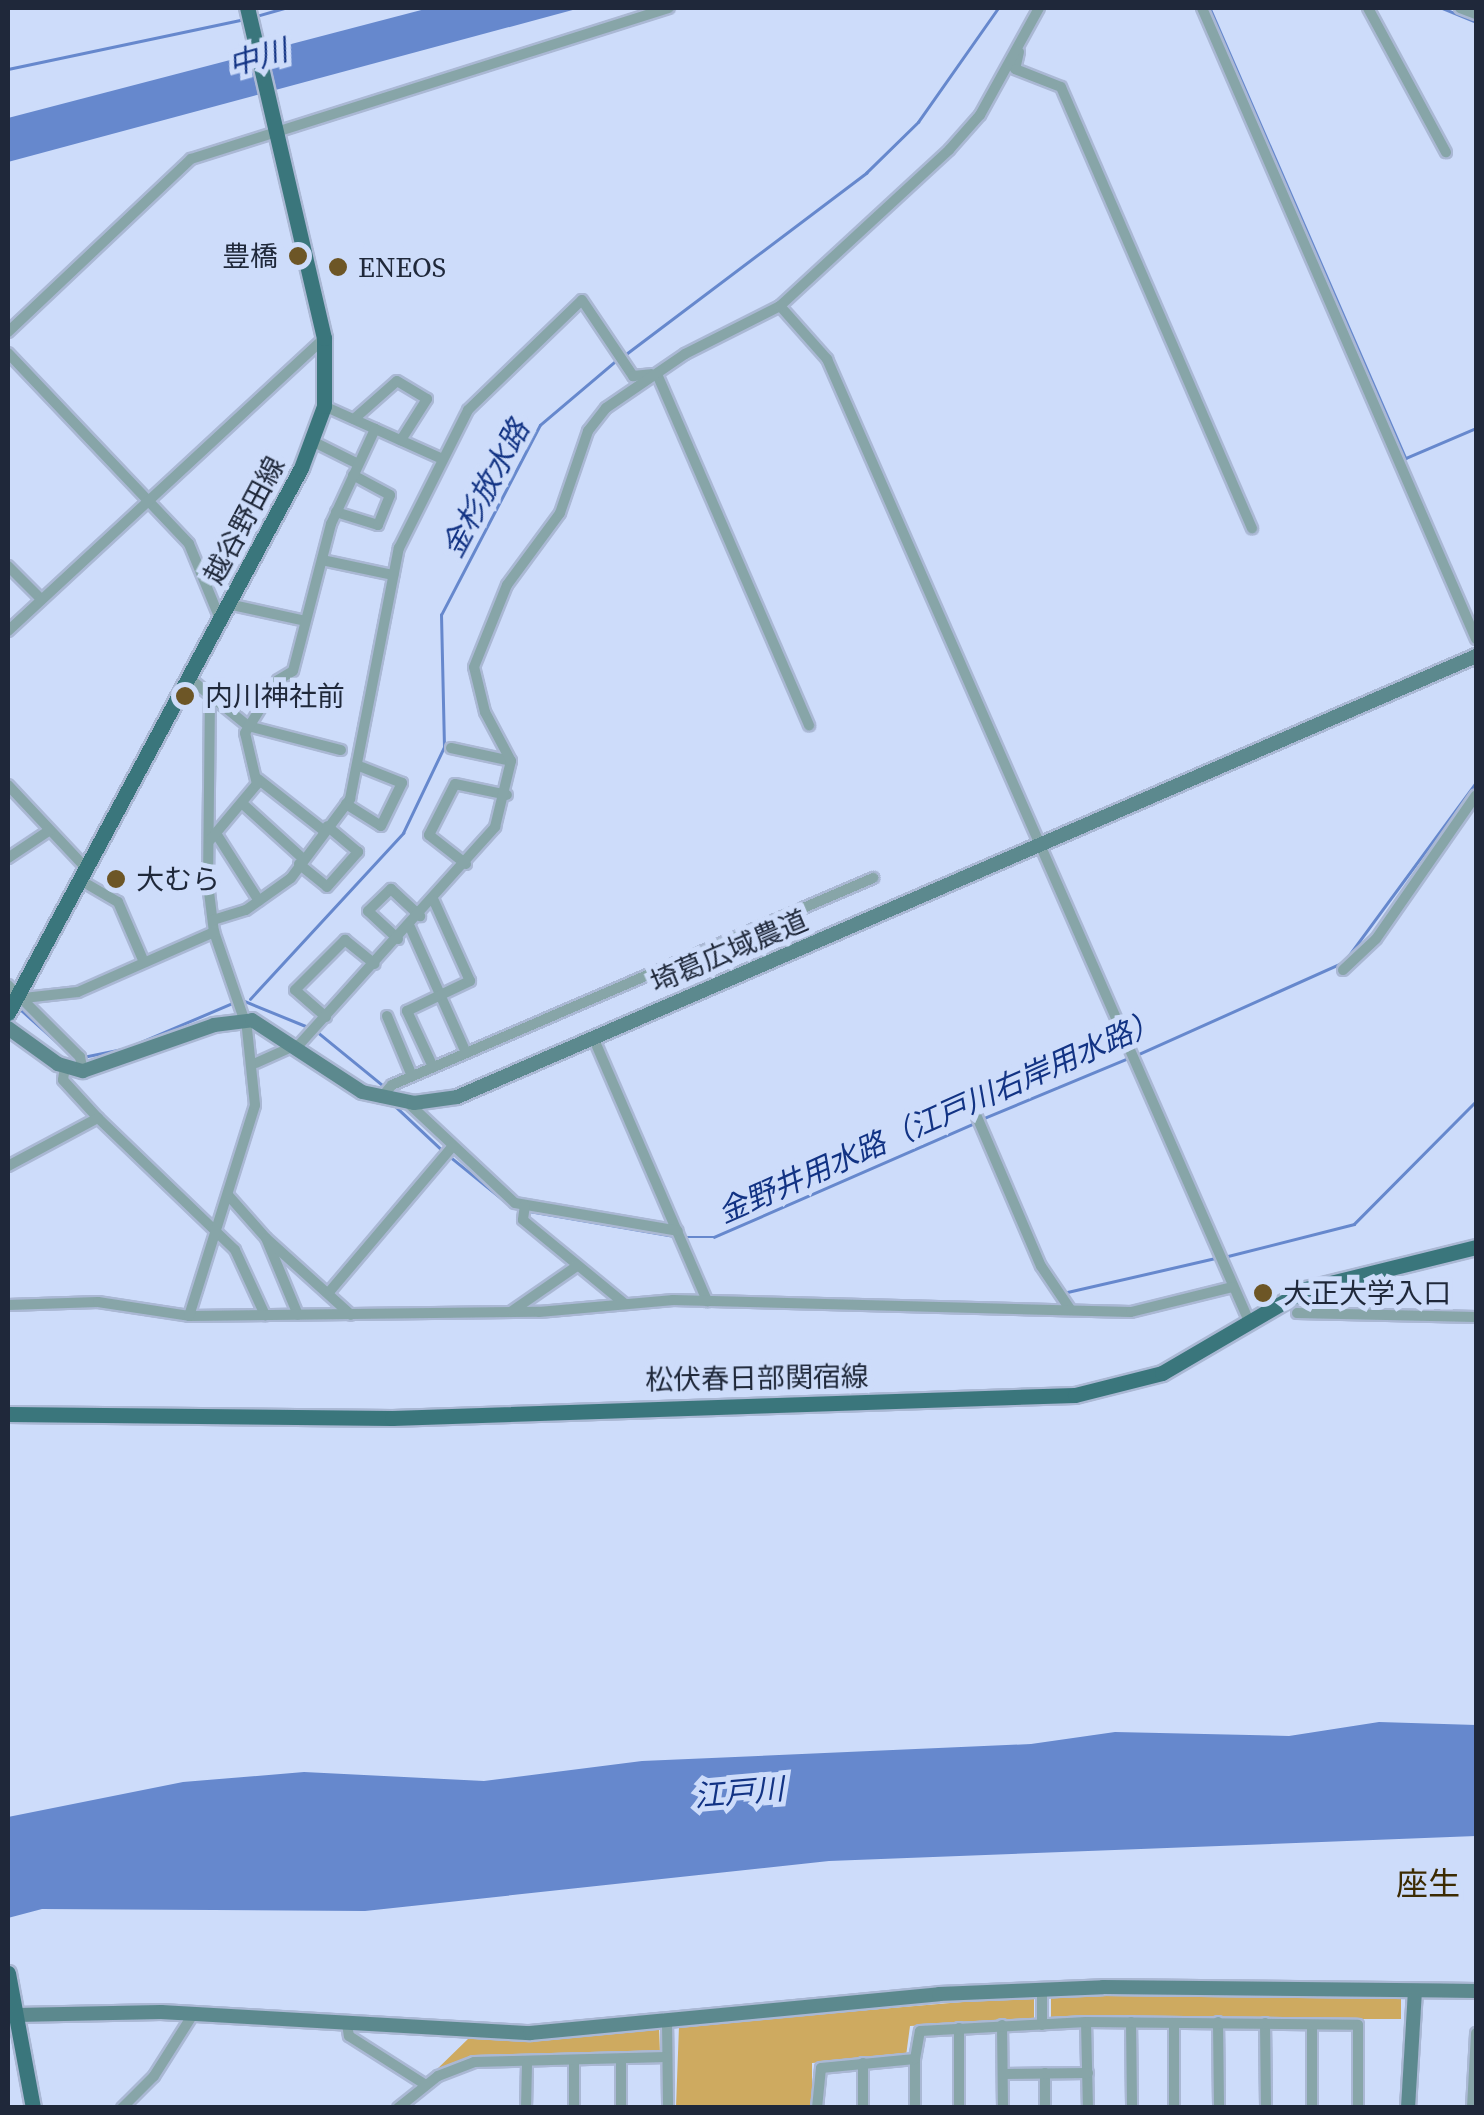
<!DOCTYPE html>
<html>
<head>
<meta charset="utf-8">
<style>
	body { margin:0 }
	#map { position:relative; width:1484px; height:2115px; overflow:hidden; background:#cddcfa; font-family:"Source Serif 4","Noto Sans JP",serif }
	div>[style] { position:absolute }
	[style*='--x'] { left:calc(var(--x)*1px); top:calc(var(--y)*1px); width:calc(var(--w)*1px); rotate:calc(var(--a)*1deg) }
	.green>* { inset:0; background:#ceaa60; transform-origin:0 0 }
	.water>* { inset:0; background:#6688cd }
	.stream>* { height:2.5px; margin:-1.25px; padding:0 1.25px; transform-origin:1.25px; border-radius:1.25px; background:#6688cd }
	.roads { filter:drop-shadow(2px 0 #aab8d4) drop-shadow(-2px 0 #aab8d4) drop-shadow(0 2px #aab8d4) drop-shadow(0 -2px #aab8d4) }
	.street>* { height:10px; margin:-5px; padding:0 5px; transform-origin:5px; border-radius:5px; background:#87a5a8 }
	.secondary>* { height:14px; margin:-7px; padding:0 7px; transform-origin:7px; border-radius:7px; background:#5c898e }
	.primary>* { height:15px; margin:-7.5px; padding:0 7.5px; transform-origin:7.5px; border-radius:7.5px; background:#3a767c }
	.dots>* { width:28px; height:28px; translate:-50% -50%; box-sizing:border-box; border:5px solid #cddcfa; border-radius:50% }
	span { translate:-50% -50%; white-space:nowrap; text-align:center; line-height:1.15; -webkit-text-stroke:10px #cddcfa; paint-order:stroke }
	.poi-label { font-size:28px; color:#1f283a }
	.right { translate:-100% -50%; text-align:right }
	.left { translate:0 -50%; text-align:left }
	.street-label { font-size:28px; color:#1f283a }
	.water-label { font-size:30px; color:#123384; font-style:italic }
	.quarter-label { font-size:32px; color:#3c2b02 }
	.frame { position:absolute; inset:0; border:10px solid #1f283a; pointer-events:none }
</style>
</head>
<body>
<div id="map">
	<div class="green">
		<i style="clip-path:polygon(1034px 1996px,1034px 2020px,910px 2026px,906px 2056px,812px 2063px,812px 2107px,676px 2107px,679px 2026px)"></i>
		<i style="left:1051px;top:1996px;width:350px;height:23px"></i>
		<i style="clip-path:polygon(659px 2028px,660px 2054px,474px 2058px,431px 2075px,470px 2037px)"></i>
	</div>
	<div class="water">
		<i style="clip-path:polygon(429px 8px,580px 8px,8px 162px,8px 118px)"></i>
		<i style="clip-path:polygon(1379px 1722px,1476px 1725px,1476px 1836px,829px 1861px,365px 1911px,42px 1909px,8px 1918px,8px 1817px,183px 1782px,304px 1772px,484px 1781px,642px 1761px,1031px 1744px,1115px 1732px,1289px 1736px)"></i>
	</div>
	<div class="stream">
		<i style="--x:1210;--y:8;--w:491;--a:66.5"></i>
		<i style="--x:1406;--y:458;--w:76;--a:-23.2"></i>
		<i style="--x:1442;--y:8;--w:37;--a:22"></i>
		<i style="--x:253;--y:17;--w:33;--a:-16"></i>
		<i style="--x:8;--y:69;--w:238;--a:-11.9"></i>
		<i style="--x:626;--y:354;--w:301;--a:-37"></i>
		<i style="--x:866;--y:173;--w:73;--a:-44.4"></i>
		<i style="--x:918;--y:122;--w:139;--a:-54.9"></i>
		<i style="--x:250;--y:999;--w:226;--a:-47.3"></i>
		<i style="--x:403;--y:833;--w:95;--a:-64.5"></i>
		<i style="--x:444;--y:747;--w:132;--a:-91.3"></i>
		<i style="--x:441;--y:615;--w:214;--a:-62.5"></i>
		<i style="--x:540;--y:425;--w:104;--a:-40.3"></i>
		<i style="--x:242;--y:1000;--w:71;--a:22.2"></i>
		<i style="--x:19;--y:1008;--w:75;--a:41.8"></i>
		<i style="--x:315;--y:1030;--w:92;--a:39.2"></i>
		<i style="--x:1139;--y:1054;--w:225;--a:-24.2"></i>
		<i style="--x:1344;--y:962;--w:223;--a:-53.7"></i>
		<i style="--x:83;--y:1057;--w:45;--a:-11.6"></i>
		<i style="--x:127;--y:1048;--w:117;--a:-23.1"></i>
		<i style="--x:393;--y:1104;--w:67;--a:43.2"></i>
		<i style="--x:982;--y:1119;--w:161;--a:-22.6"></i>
		<i style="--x:448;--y:1155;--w:76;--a:39.1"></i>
		<i style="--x:1006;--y:1198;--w:37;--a:66"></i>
		<i style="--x:529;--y:1211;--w:147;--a:9.8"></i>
		<i style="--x:682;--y:1237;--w:32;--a:0"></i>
		<i style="--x:714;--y:1237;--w:285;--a:-23.6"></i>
		<i style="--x:1224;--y:1257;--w:134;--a:-14.2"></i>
		<i style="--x:1354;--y:1224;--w:173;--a:-45.2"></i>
		<i style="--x:1063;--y:1293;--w:157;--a:-12.9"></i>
	</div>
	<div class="roads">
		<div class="street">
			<i style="--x:1202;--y:8;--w:688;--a:66.53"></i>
			<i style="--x:1368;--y:8;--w:164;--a:61.6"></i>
			<i style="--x:1460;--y:8;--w:17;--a:21"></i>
			<i style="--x:1019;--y:52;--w:17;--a:103"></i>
			<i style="--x:1015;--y:69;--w:49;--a:21.4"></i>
			<i style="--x:1061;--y:87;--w:481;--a:66.6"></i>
			<i style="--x:780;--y:306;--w:71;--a:48.4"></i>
			<i style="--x:827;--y:359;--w:1048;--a:66.32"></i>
			<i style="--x:8;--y:332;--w:252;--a:-43.4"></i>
			<i style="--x:191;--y:159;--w:501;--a:-17.53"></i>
			<i style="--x:8;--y:353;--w:263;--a:46.5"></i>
			<i style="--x:189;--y:544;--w:81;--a:67.5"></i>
			<i style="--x:657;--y:374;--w:383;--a:66.6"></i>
			<i style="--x:324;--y:406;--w:127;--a:24.1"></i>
			<i style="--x:354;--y:419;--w:57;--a:-41.5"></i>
			<i style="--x:397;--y:381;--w:35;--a:31"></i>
			<i style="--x:427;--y:399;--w:49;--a:122.4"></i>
			<i style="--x:312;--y:441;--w:51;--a:26.6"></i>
			<i style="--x:336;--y:512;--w:44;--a:17.2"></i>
			<i style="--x:378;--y:525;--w:32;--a:-68"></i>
			<i style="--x:390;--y:495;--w:42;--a:-151.6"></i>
			<i style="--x:322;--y:560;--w:73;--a:11.9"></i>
			<i style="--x:8;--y:566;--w:47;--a:45"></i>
			<i style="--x:228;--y:604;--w:79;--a:12.4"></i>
			<i style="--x:8;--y:631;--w:431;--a:-42.8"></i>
			<i style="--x:189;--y:678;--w:76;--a:39.1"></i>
			<i style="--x:248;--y:726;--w:96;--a:14.5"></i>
			<i style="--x:210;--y:694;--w:190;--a:90.6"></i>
			<i style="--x:208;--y:884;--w:48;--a:82.9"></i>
			<i style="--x:214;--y:932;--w:92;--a:71"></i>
			<i style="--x:451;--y:748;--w:61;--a:12.2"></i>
			<i style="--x:258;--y:779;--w:83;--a:38.1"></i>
			<i style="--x:8;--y:785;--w:114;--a:46.8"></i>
			<i style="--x:346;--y:804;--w:41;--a:32.2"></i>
			<i style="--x:381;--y:826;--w:48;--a:-64"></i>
			<i style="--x:402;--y:783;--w:43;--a:-158.2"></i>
			<i style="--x:244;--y:805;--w:76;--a:42.3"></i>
			<i style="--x:217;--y:835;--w:78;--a:57.5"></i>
			<i style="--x:210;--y:840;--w:73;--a:-50"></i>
			<i style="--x:257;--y:784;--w:52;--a:-103.2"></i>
			<i style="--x:245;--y:733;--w:62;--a:-58.1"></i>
			<i style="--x:278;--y:680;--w:17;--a:-31"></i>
			<i style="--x:293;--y:671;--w:152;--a:-75.5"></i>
			<i style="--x:331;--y:524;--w:105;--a:-65.1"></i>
			<i style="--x:8;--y:858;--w:50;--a:-33.7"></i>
			<i style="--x:299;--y:864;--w:36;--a:39"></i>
			<i style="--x:327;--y:887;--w:47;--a:-48.5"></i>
			<i style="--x:358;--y:852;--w:40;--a:-140"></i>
			<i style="--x:466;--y:864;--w:47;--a:-141.9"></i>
			<i style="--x:429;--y:835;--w:57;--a:-63"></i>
			<i style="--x:455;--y:784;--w:53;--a:11.9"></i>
			<i style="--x:80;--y:880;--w:44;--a:30.1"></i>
			<i style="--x:118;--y:902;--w:65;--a:66.6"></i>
			<i style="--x:213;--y:920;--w:34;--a:-17"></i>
			<i style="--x:246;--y:910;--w:55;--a:-35.4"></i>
			<i style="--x:291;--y:878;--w:99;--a:-53.2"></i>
			<i style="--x:350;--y:799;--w:256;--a:-79"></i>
			<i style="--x:399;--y:548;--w:154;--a:-63.4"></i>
			<i style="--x:468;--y:410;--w:158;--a:-44"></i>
			<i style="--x:582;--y:300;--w:92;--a:56.1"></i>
			<i style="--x:633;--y:376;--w:18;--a:-6"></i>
			<i style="--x:410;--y:927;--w:138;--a:66"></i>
			<i style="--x:398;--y:939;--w:41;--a:-137"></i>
			<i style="--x:368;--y:911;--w:32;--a:-44"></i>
			<i style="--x:391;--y:889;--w:40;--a:43"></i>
			<i style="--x:1343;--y:970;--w:45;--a:-43.2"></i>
			<i style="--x:1376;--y:939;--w:175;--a:-55.2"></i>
			<i style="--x:8;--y:985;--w:102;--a:45"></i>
			<i style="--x:80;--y:1057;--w:14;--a:78"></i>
			<i style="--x:24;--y:998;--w:54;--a:-6.3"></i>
			<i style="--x:78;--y:992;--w:149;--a:-23.8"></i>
			<i style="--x:387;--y:1016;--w:65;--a:67.4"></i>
			<i style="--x:326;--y:1017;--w:41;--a:-138.9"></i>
			<i style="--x:295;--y:990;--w:71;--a:-45"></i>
			<i style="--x:345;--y:940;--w:38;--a:39"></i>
			<i style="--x:593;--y:1037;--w:288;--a:66.6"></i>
			<i style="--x:298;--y:1046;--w:295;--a:-48"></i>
			<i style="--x:495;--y:827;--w:68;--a:-76.4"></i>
			<i style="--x:511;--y:761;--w:55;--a:-118"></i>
			<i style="--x:485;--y:712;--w:46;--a:-103.7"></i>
			<i style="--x:474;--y:667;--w:88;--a:-68.1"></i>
			<i style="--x:507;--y:585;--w:89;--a:-53.6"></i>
			<i style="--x:560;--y:513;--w:87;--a:-71.1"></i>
			<i style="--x:588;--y:431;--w:29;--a:-52"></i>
			<i style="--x:606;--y:408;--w:96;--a:-34.4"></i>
			<i style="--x:685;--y:354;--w:106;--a:-26.8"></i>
			<i style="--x:780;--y:306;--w:230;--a:-42.7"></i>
			<i style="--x:949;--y:150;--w:47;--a:-48.5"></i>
			<i style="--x:980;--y:115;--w:122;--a:-61.1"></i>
			<i style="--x:256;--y:1063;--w:44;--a:-24.2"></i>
			<i style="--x:65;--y:1067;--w:13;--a:99"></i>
			<i style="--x:63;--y:1080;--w:52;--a:47.4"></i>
			<i style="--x:98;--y:1118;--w:190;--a:43.9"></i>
			<i style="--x:235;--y:1250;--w:72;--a:65.2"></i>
			<i style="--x:433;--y:1067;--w:62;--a:-114.9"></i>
			<i style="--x:407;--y:1011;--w:70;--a:-25.5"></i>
			<i style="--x:470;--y:981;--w:88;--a:-114.2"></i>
			<i style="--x:381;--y:1098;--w:17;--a:-50"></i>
			<i style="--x:392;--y:1085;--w:524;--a:-23.28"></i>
			<i style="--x:406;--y:1101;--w:149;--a:43.1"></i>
			<i style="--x:515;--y:1203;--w:165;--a:9.7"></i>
			<i style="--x:977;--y:1117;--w:162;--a:66.8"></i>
			<i style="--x:1041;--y:1266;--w:52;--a:56"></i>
			<i style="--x:8;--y:1166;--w:102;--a:-28.1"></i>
			<i style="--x:228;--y:1195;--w:57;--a:48.5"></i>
			<i style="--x:266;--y:1238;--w:83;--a:67.4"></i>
			<i style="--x:525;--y:1205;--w:15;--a:98"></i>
			<i style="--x:523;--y:1220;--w:132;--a:39.5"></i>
			<i style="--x:267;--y:1239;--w:113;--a:42.1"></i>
			<i style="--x:330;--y:1291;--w:189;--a:-49.7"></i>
			<i style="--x:8;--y:1305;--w:90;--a:-1.9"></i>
			<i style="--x:98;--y:1302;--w:92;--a:8.7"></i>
			<i style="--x:189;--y:1316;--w:350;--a:-0.7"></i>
			<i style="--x:539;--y:1312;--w:135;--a:-5.1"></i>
			<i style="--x:673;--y:1300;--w:458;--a:1.5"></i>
			<i style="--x:1131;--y:1312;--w:105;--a:-13.8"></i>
			<i style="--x:512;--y:1311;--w:79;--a:-34.7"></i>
			<i style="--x:1297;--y:1313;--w:179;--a:1.3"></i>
			<i style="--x:189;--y:1316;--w:221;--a:-72.6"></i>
			<i style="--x:255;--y:1105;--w:85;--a:-96"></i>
			<i style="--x:1042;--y:1990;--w:35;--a:90"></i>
			<i style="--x:667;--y:2021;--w:87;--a:89.3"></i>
			<i style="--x:1086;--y:2022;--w:86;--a:88.7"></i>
			<i style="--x:1131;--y:2022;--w:86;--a:89.3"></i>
			<i style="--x:1218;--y:2022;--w:86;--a:89.3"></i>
			<i style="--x:1265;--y:2023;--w:85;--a:89.3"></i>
			<i style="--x:347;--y:2024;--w:12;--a:81"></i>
			<i style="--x:349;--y:2036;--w:91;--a:32.5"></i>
			<i style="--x:1002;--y:2025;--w:83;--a:89.3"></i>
			<i style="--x:1312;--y:2025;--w:83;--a:90"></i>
			<i style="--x:959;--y:2028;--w:80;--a:90"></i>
			<i style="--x:915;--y:2059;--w:49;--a:90"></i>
			<i style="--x:574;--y:2063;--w:45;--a:90"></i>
			<i style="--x:863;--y:2063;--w:45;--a:90"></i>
			<i style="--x:1045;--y:2073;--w:35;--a:90"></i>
			<i style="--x:1003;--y:2074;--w:85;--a:-0.7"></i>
			<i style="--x:122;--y:2108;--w:45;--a:-45"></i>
			<i style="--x:154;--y:2076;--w:71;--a:-57.7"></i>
			<i style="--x:398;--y:2108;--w:51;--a:-38.7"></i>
			<i style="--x:438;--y:2076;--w:39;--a:-21"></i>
			<i style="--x:474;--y:2062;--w:193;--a:-1.5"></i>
			<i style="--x:526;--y:2108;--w:45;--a:-88.7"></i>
			<i style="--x:621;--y:2108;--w:47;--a:-90"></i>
			<i style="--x:817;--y:2108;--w:40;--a:-84.3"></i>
			<i style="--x:821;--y:2068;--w:94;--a:-5.5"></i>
			<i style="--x:915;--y:2059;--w:28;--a:-80"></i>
			<i style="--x:920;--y:2031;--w:166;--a:-3.1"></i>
			<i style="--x:1086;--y:2022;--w:272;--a:0.6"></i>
			<i style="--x:1358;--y:2025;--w:83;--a:90"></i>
			<i style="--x:1174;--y:2108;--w:85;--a:-90"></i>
			<i style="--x:1472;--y:2108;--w:75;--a:-86.9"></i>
		</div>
		<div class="secondary">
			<i style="--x:8;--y:1028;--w:62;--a:35.8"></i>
			<i style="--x:58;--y:1064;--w:26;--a:16"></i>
			<i style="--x:83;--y:1071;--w:139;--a:-19.3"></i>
			<i style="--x:214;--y:1025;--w:38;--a:-7"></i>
			<i style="--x:252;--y:1020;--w:131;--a:33.2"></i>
			<i style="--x:362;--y:1092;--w:53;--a:11.9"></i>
			<i style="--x:414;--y:1103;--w:43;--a:-7.9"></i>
			<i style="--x:457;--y:1097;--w:1110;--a:-23.4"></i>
			<i style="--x:16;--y:2015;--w:145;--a:-1.2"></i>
			<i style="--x:161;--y:2012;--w:370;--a:3.3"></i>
			<i style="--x:530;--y:2033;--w:411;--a:-5.4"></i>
			<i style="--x:939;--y:1994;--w:164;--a:-2.4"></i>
			<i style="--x:1103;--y:1987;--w:373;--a:0.6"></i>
			<i style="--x:1408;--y:2108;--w:117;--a:-86.6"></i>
		</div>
		<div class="primary">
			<i style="--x:8;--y:1013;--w:619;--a:-61.74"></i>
			<i style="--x:301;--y:468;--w:66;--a:-69.6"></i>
			<i style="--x:324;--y:406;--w:68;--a:-90"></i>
			<i style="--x:324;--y:338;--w:339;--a:-103.1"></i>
			<i style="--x:8;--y:1414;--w:384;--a:0.6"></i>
			<i style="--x:392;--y:1418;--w:683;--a:-1.93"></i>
			<i style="--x:1075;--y:1395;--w:90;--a:-14.2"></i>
			<i style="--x:1162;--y:1373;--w:167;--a:-30.3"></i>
			<i style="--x:1306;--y:1289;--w:175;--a:-13.9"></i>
			<i style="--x:8;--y:1973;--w:137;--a:79.5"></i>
		</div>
	</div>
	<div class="dots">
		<i style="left:298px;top:256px;background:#6d5626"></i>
		<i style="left:338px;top:267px;background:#6d5626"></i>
		<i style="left:185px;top:696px;background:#6d5626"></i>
		<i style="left:116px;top:879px;background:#6d5626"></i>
		<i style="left:1263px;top:1293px;background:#6d5626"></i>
	</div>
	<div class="poi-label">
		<span class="right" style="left:278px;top:256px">豊橋</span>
		<span class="left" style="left:358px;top:267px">ENEOS</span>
		<span class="left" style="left:205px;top:696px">内川神社前</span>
		<span class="left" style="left:136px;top:879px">大むら</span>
		<span class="left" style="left:1283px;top:1293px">大正大学入口</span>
	</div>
	<div class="street-label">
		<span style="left:244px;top:520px;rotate:-62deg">越谷野田線</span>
		<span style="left:729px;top:951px;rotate:-23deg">埼葛広域農道</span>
		<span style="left:757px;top:1378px;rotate:-1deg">松伏春日部関宿線</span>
	</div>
	<div class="water-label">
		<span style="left:258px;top:58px;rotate:-16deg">中川</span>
		<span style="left:486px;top:489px;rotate:-62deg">金杉放水路</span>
		<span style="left:939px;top:1117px;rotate:-24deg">金野井用水路（江戸川右岸用水路）</span>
		<span style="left:739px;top:1793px;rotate:-5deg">江戸川</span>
	</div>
	<div class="quarter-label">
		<span style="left:1428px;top:1884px">座生</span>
	</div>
	<div class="frame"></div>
</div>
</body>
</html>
